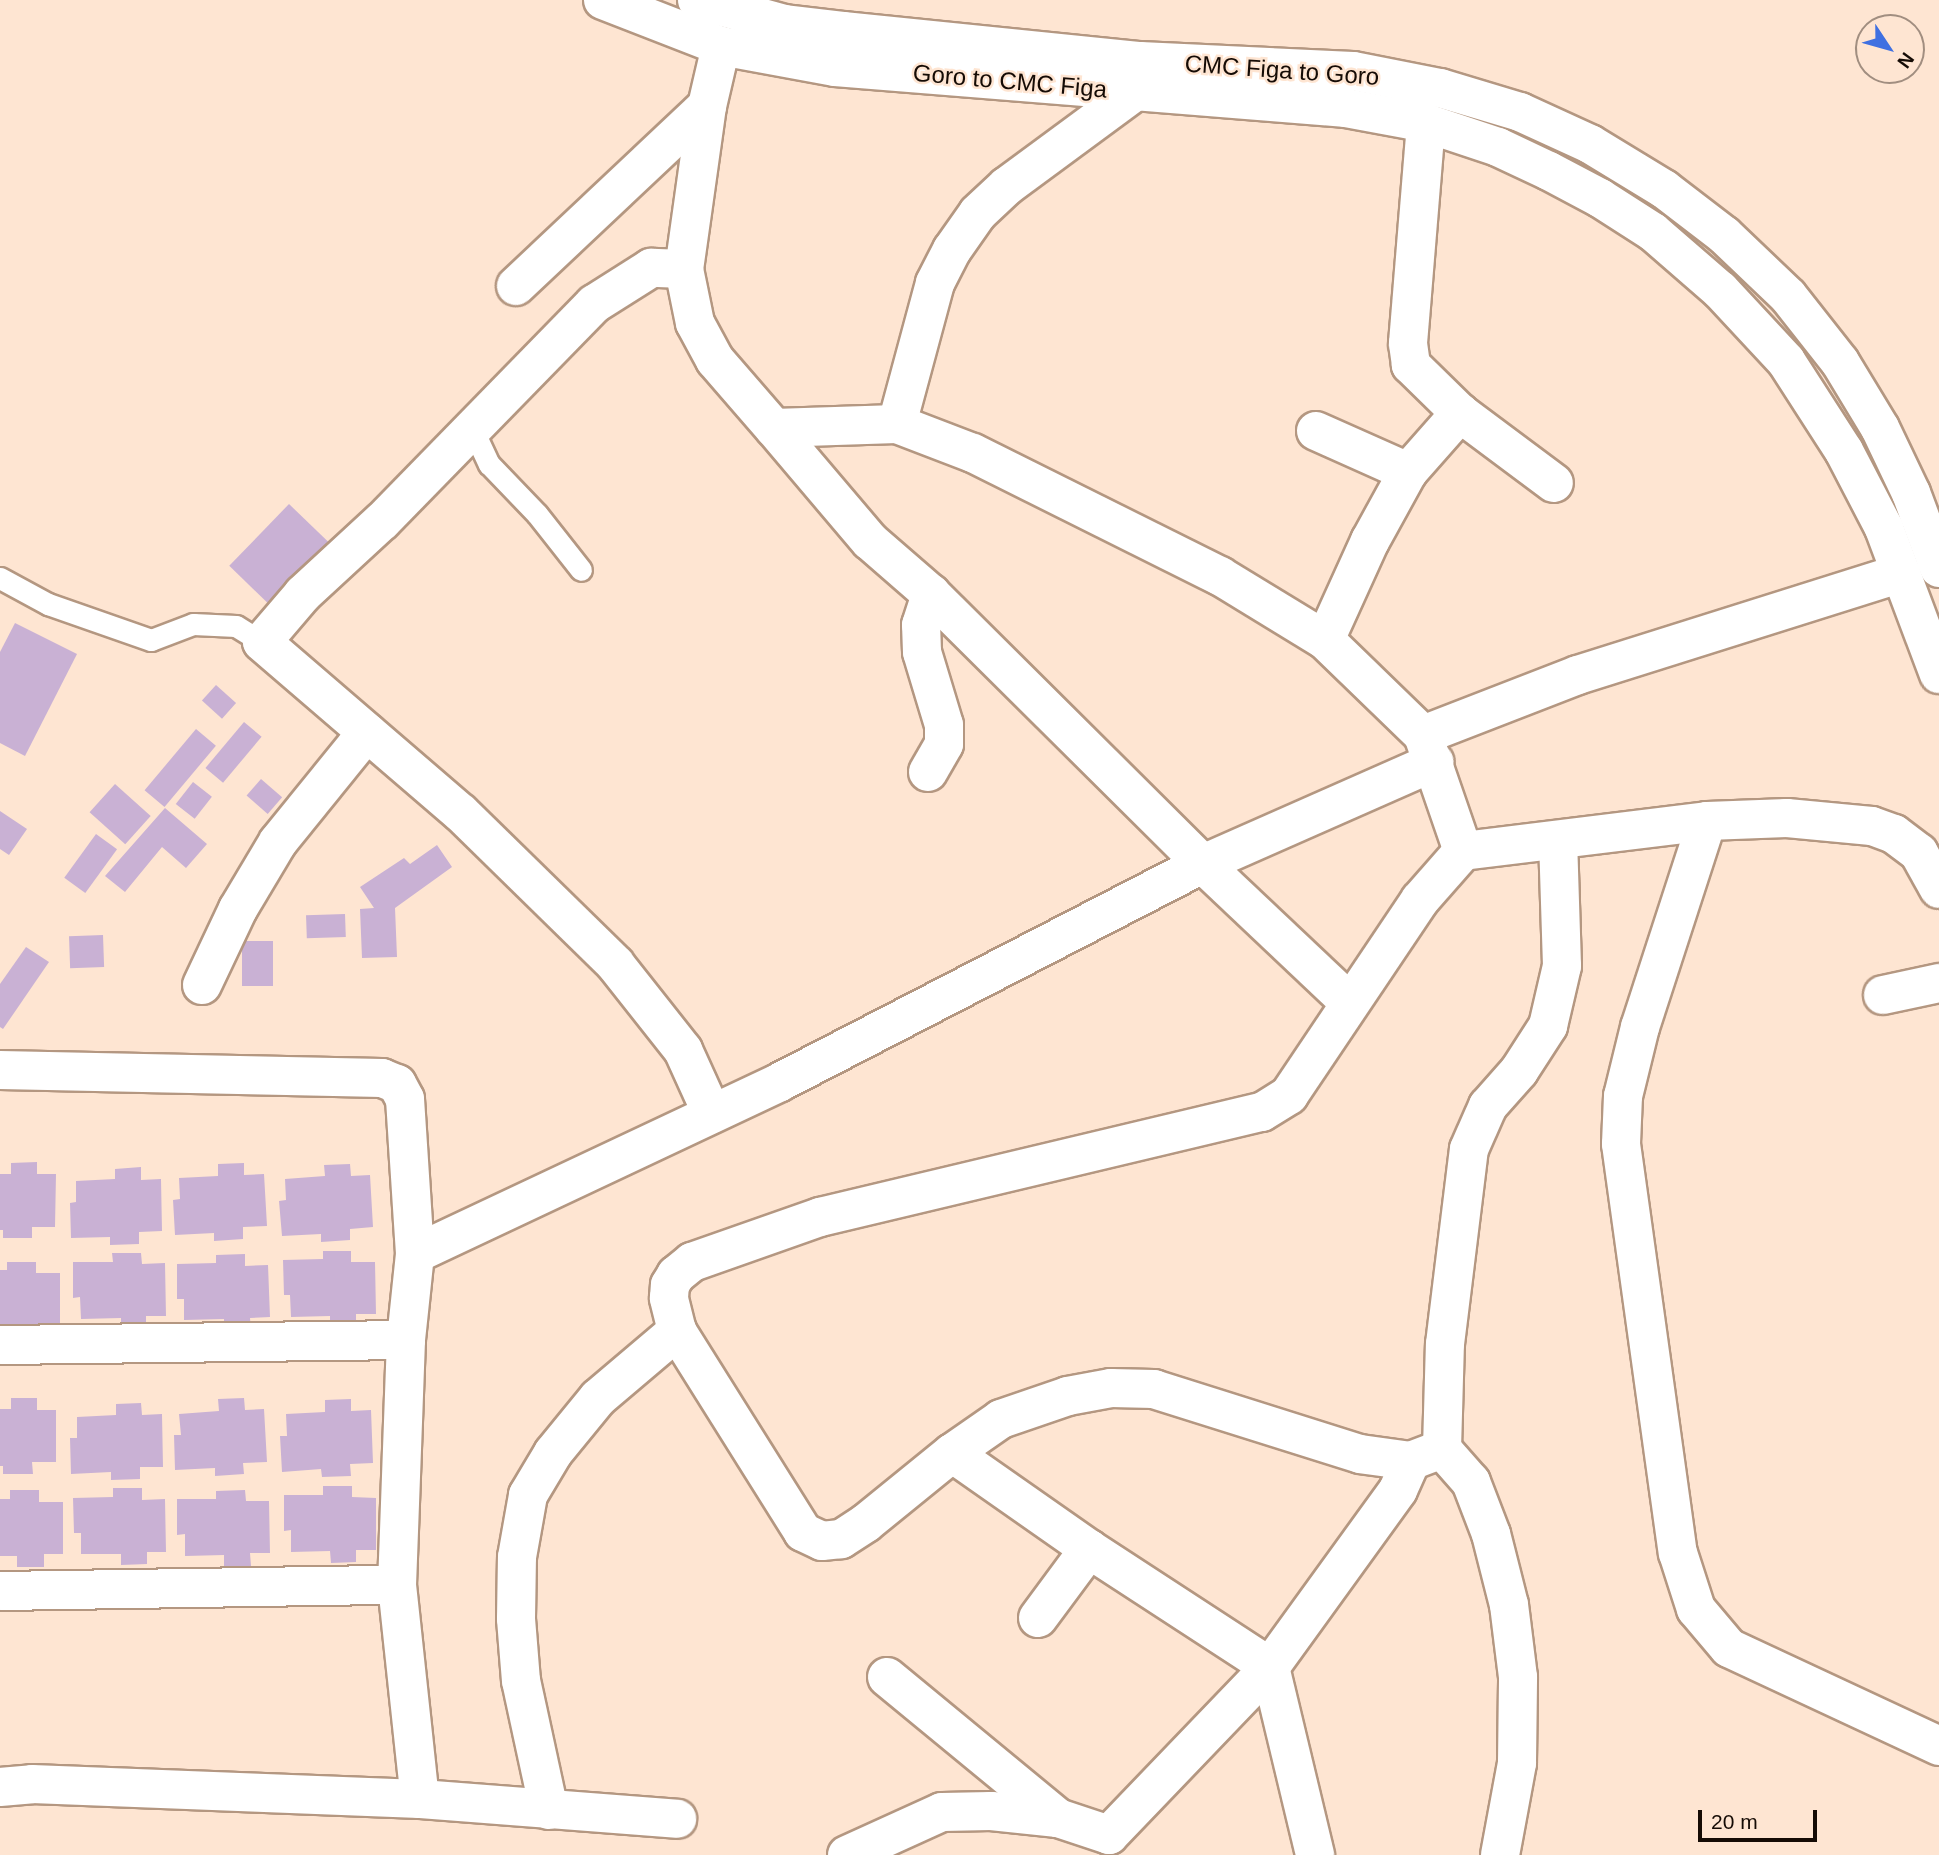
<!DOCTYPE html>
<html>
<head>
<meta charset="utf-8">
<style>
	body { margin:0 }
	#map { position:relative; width:1939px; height:1855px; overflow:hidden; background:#fee5d2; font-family:Helvetica,sans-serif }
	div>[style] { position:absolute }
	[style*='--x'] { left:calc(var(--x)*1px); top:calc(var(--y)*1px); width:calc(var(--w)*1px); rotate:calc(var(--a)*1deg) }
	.building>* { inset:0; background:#c9b1d4; transform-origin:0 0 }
	.roads { filter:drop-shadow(2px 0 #b49781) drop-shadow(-2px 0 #b49781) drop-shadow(0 2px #b49781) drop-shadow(0 -2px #b49781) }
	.service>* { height:21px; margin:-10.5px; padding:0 10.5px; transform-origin:10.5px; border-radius:10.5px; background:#fff }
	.minor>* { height:38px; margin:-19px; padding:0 19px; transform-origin:19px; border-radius:19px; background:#fff }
	.primary>* { height:38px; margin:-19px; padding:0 19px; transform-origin:19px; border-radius:19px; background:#fff }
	span { translate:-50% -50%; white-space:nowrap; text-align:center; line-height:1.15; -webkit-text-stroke:5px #fee5d2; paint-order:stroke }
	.street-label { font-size:24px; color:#150b05 }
	.north { position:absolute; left:1855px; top:14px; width:70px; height:70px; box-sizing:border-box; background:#fee5d2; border:2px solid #a18e80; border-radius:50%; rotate:126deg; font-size:19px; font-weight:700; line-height:28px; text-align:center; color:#150b05 }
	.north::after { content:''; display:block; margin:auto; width:24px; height:32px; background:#3f70e1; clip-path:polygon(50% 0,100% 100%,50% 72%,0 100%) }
	.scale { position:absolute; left:1698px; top:1810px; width:119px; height:32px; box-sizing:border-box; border:4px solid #150b05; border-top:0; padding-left:9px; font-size:21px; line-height:24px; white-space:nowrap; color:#150b05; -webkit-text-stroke:5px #fee5d2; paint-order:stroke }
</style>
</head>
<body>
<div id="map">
	<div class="building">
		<i style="left:289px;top:504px;width:57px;height:86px;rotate:44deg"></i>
		<i style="clip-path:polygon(15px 623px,77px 654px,25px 756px,0 743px,0 652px)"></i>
		<i style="left:216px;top:685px;width:27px;height:21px;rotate:42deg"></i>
		<i style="left:244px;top:722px;width:23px;height:60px;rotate:40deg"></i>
		<i style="left:196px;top:729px;width:26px;height:80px;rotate:40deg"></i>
		<i style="left:261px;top:779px;width:28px;height:22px;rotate:41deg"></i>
		<i style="left:193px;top:782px;width:24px;height:28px;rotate:38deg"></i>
		<i style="left:115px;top:784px;width:48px;height:38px;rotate:42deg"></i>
		<i style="clip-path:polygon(165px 808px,207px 844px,186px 868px,162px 847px,125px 892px,105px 876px)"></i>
		<i style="clip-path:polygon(0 811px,27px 829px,9px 855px,0 849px)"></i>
		<i style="left:96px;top:834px;width:26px;height:54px;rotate:36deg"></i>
		<i style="clip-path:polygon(437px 845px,452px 867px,395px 908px,397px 957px,362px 958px,360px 909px,374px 908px,360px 887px,404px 858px,410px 864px)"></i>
		<i style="left:345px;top:914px;width:23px;height:39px;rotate:88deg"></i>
		<i style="left:103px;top:935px;width:32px;height:34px;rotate:88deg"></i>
		<i style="left:242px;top:941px;width:31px;height:45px"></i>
		<i style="clip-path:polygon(26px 947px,49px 962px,3px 1029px,0 1027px,0 984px)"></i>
		<i style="clip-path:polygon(37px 1162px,37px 1174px,56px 1174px,55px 1227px,32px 1227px,32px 1238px,3px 1238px,3px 1230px,0 1230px,0 1174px,11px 1174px,11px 1163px)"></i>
		<i style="clip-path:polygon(244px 1163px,244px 1175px,264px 1174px,267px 1226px,243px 1227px,243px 1239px,214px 1241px,214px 1233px,175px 1235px,173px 1200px,180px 1199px,179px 1178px,218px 1176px,218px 1164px)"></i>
		<i style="clip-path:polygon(350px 1164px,351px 1176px,370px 1175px,373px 1227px,350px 1229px,350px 1240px,321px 1242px,321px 1234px,282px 1236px,279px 1201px,286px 1200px,285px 1179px,325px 1176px,324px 1165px)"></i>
		<i style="clip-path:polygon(141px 1167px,141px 1180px,161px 1179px,162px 1231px,139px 1232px,139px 1244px,110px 1245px,110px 1237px,71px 1238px,70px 1203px,76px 1202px,76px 1181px,115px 1179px,115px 1169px)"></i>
		<i style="clip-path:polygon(323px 1251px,351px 1251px,351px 1262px,375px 1262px,376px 1314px,356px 1314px,356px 1327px,330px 1327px,330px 1316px,291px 1317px,290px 1295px,284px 1295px,283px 1260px,323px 1259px)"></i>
		<i style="clip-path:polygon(112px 1253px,141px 1253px,142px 1264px,165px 1263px,166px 1316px,146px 1316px,146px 1329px,121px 1329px,121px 1318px,81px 1319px,80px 1297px,73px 1298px,73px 1262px,113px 1262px)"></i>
		<i style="clip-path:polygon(245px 1254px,245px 1266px,268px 1265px,270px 1317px,250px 1318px,251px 1330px,224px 1331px,224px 1319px,184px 1320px,184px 1299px,177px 1299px,177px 1264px,216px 1263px,216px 1255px)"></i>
		<i style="clip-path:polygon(7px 1262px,36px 1262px,36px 1273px,60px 1273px,60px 1326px,0 1327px,0 1270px,7px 1270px)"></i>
		<i style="clip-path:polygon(11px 1398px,37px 1398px,37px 1410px,56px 1410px,56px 1462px,32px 1462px,33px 1474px,3px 1474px,3px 1466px,0 1466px,0 1409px,11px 1409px)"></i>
		<i style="clip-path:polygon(244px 1398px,245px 1410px,264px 1409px,267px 1462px,243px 1463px,244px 1474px,215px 1476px,215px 1468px,175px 1470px,174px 1435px,181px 1435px,179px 1414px,219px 1411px,218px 1399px)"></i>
		<i style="clip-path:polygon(351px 1399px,351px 1411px,371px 1410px,373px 1463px,350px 1464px,351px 1476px,322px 1477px,321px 1469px,282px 1472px,280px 1436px,287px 1436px,286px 1414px,325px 1412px,325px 1400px)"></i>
		<i style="clip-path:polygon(141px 1403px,142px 1415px,162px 1414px,163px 1467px,140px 1467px,140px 1479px,111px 1480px,111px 1472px,71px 1474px,70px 1438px,77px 1438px,77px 1417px,116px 1415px,116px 1404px)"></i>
		<i style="clip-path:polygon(323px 1486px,352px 1486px,352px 1497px,376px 1498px,376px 1550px,356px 1550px,356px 1562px,331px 1563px,330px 1551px,291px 1552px,291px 1530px,284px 1531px,284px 1495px,323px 1495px)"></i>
		<i style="clip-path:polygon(113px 1488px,142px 1488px,142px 1500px,165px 1499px,166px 1552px,147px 1552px,147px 1564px,121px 1565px,121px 1554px,81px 1554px,81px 1533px,74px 1533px,73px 1498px,113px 1497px)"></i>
		<i style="clip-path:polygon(10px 1490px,39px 1490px,39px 1502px,63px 1502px,63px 1554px,44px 1554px,44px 1567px,17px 1567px,17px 1556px,0 1556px,0 1499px,10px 1499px)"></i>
		<i style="clip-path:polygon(245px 1490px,246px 1501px,269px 1501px,270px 1553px,250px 1553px,251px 1566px,224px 1566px,224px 1555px,185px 1556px,185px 1534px,177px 1535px,177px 1499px,216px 1499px,216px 1491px)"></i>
	</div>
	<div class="roads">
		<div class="service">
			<i style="--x:473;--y:430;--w:38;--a:65"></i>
			<i style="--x:489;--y:464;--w:69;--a:46.2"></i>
			<i style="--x:537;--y:514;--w:71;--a:51.8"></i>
			<i style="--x:0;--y:578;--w:55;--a:28.4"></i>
			<i style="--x:48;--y:604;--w:109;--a:19.3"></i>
			<i style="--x:151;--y:640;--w:45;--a:-20.9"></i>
			<i style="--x:193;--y:624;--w:43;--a:2.7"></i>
			<i style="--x:236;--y:626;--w:31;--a:32"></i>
		</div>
		<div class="minor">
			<i style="--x:721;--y:46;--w:62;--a:103.1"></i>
			<i style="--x:707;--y:106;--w:165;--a:98"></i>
			<i style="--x:684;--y:269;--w:55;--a:78.5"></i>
			<i style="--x:695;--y:323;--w:42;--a:61.6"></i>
			<i style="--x:715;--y:360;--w:90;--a:49.1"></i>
			<i style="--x:774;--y:428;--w:123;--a:-1.9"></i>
			<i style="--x:897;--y:424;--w:81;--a:20.9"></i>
			<i style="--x:973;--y:453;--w:276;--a:26.5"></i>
			<i style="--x:1220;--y:576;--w:123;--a:31.4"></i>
			<i style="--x:1325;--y:640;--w:136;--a:44.1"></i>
			<i style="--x:1423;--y:735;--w:123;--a:71"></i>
			<i style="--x:684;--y:269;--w:33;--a:-178"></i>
			<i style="--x:651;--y:268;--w:67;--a:147.7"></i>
			<i style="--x:594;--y:304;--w:303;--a:134.3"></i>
			<i style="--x:382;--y:521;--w:108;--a:137.3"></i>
			<i style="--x:303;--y:594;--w:63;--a:130.5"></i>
			<i style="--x:262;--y:642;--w:262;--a:40.7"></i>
			<i style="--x:461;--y:813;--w:216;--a:44.4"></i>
			<i style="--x:615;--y:964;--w:110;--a:51.7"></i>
			<i style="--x:683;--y:1050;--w:70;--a:65.6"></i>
			<i style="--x:516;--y:286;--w:262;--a:-43.3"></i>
			<i style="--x:1460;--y:413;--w:117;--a:36.7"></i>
			<i style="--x:897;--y:424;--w:146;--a:-74.9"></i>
			<i style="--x:935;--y:283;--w:37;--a:-63"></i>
			<i style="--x:952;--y:250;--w:45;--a:-54.9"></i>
			<i style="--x:978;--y:213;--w:40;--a:-43"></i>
			<i style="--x:1007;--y:186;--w:160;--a:-36.4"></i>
			<i style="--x:774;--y:428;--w:148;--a:49.7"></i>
			<i style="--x:870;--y:541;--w:81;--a:41"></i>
			<i style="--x:931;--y:594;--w:383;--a:44.8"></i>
			<i style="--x:1203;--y:864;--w:201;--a:43.4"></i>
			<i style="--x:1316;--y:431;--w:101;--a:24"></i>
			<i style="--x:1325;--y:640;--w:109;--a:-65.6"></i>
			<i style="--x:1370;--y:541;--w:79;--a:-61.2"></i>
			<i style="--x:1408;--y:472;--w:79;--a:-48.6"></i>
			<i style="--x:1460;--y:413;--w:69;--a:-135.6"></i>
			<i style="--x:1411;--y:365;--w:22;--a:-98"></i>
			<i style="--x:1408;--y:343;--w:221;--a:-85.3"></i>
			<i style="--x:1423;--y:735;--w:166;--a:-21.2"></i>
			<i style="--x:1578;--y:675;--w:339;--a:-17.5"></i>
			<i style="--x:928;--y:772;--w:32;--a:-60"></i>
			<i style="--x:944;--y:744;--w:19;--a:-90"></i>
			<i style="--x:944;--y:725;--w:76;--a:-106.8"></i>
			<i style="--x:922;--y:652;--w:27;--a:-92"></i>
			<i style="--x:921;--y:625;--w:33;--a:-72"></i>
			<i style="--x:1707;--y:821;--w:217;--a:108"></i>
			<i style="--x:1640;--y:1027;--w:71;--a:103.8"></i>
			<i style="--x:1623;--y:1096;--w:48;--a:92.4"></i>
			<i style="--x:1621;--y:1144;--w:413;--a:82.1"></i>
			<i style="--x:1678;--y:1553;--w:59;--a:72.2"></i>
			<i style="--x:1696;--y:1609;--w:51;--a:49.8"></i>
			<i style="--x:1729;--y:1648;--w:232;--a:25"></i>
			<i style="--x:202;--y:985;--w:84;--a:-64.7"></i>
			<i style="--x:238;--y:909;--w:78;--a:-59.2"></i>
			<i style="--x:278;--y:842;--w:141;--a:-51"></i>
			<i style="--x:1883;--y:995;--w:57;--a:-12.1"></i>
			<i style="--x:0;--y:1070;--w:382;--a:1.2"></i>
			<i style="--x:382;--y:1078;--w:16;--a:22"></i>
			<i style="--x:397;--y:1084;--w:17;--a:62"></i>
			<i style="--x:405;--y:1099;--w:155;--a:86.3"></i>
			<i style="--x:415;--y:1254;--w:403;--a:-25.2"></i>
			<i style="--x:780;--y:1082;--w:476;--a:-27.3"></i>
			<i style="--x:1203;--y:864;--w:253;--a:-23.8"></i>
			<i style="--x:415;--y:1254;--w:86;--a:96"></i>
			<i style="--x:406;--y:1340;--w:245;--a:92.1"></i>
			<i style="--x:397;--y:1585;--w:215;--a:83.9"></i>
			<i style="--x:0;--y:1345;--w:406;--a:-0.7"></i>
			<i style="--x:1442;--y:1449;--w:33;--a:159"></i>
			<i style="--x:1411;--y:1461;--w:51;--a:-172.2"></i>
			<i style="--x:1360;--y:1454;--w:216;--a:-162.5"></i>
			<i style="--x:1154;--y:1389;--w:43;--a:-178.7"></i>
			<i style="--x:1111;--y:1388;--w:44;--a:169.5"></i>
			<i style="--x:1068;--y:1396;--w:71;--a:161.1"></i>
			<i style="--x:1001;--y:1419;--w:60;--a:145.2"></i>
			<i style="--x:952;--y:1453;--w:111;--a:140.9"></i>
			<i style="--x:866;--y:1523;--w:30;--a:147"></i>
			<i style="--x:841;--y:1539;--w:19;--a:174"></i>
			<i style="--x:822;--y:1541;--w:21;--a:-155"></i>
			<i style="--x:803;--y:1532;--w:237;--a:-122.1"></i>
			<i style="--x:677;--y:1331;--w:34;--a:-104"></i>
			<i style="--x:669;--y:1298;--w:13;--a:-86"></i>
			<i style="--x:670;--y:1285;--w:12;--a:-59"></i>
			<i style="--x:676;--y:1275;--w:21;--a:-39"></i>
			<i style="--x:692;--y:1262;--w:136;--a:-19.4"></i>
			<i style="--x:820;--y:1217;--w:454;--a:-13.4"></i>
			<i style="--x:1262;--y:1112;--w:32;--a:-32"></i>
			<i style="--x:1289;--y:1095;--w:235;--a:-56.1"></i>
			<i style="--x:1420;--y:900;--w:65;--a:-48.7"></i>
			<i style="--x:1463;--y:851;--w:246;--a:-7"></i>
			<i style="--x:1707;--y:821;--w:80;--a:-2.1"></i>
			<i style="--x:1787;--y:818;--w:85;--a:5.4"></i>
			<i style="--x:1872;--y:826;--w:23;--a:20"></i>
			<i style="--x:1894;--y:834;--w:31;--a:37"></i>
			<i style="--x:1919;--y:853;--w:41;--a:60.9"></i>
			<i style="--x:952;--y:1453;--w:167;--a:35"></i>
			<i style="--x:1089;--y:1549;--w:216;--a:33.1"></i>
			<i style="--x:1270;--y:1667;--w:193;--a:76.5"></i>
			<i style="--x:0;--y:1591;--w:397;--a:-0.9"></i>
			<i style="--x:1038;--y:1618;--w:86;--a:-53.5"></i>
			<i style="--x:887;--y:1677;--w:222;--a:39.5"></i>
			<i style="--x:0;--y:1787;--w:32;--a:-5"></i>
			<i style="--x:32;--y:1784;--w:388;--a:2.2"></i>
			<i style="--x:420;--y:1799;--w:258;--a:4.4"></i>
			<i style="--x:549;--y:1810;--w:132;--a:-102.2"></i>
			<i style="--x:521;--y:1681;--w:62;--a:-94.6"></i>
			<i style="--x:516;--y:1619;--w:62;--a:-89.1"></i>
			<i style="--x:517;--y:1557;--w:63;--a:-79.9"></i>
			<i style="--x:528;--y:1495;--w:49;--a:-59.2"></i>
			<i style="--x:553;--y:1453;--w:71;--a:-50.7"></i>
			<i style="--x:598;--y:1398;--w:104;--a:-40.3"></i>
			<i style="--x:847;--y:1855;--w:104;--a:-24.4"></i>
			<i style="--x:942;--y:1812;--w:49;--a:-1.2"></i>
			<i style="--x:991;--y:1811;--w:67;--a:6"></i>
			<i style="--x:1058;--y:1818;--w:54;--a:18.4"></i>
			<i style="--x:1109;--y:1835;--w:233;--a:-46.2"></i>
			<i style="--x:1270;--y:1667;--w:218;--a:-54.1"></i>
			<i style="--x:1398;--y:1490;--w:32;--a:-66"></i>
			<i style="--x:1500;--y:1855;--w:94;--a:-79.5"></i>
			<i style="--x:1517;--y:1763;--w:86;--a:-89.3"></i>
			<i style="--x:1518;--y:1677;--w:73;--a:-97.1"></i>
			<i style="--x:1509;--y:1605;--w:73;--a:-104.2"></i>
			<i style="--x:1491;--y:1534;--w:56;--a:-111"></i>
			<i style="--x:1471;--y:1482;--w:44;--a:-131.3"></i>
			<i style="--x:1442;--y:1449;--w:105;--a:-88.4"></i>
			<i style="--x:1445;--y:1344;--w:196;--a:-83"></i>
			<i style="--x:1469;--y:1149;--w:47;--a:-66.2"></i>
			<i style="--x:1488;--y:1106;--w:47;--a:-48.5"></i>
			<i style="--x:1519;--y:1071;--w:54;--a:-57.2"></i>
			<i style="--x:1548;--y:1026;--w:62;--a:-76.9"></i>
			<i style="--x:1562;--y:966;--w:125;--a:-91.8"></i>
		</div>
		<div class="primary">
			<i style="--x:603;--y:0;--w:127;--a:21.3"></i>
			<i style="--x:721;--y:46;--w:116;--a:10.4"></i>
			<i style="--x:835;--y:67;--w:513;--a:4.59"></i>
			<i style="--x:1346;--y:108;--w:81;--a:10.6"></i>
			<i style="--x:1426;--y:123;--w:76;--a:18.4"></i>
			<i style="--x:1498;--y:147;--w:56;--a:25.2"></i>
			<i style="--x:1549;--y:171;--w:58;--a:27.9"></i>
			<i style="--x:1600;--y:198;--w:63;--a:32.7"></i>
			<i style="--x:1653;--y:232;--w:89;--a:40.9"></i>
			<i style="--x:1720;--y:290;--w:97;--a:47.1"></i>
			<i style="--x:1786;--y:361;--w:107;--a:57.2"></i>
			<i style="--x:1844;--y:451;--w:87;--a:62.5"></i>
			<i style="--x:1884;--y:528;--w:156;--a:69.4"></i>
			<i style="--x:697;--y:0;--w:91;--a:15.3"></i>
			<i style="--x:785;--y:24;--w:58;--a:6.9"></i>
			<i style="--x:843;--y:31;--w:299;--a:5.8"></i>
			<i style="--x:1140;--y:61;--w:213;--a:2.7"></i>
			<i style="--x:1353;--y:71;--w:89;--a:11.1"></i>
			<i style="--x:1440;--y:88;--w:84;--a:16.7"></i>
			<i style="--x:1520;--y:112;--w:77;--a:24.6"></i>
			<i style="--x:1590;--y:144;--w:87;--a:31.3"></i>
			<i style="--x:1664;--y:189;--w:76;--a:37.5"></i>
			<i style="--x:1724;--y:235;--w:88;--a:43.6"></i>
			<i style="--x:1788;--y:296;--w:84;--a:51.8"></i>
			<i style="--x:1840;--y:362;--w:77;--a:58.8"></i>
			<i style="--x:1880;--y:428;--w:72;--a:64.5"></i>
			<i style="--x:1911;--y:493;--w:80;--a:69.5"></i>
		</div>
	</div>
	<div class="street-label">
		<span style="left:1282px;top:70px;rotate:4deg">CMC Figa to Goro</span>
		<span style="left:1010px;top:81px;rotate:5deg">Goro to CMC Figa</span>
	</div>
	<div class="north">N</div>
	<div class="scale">20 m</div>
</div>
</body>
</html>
